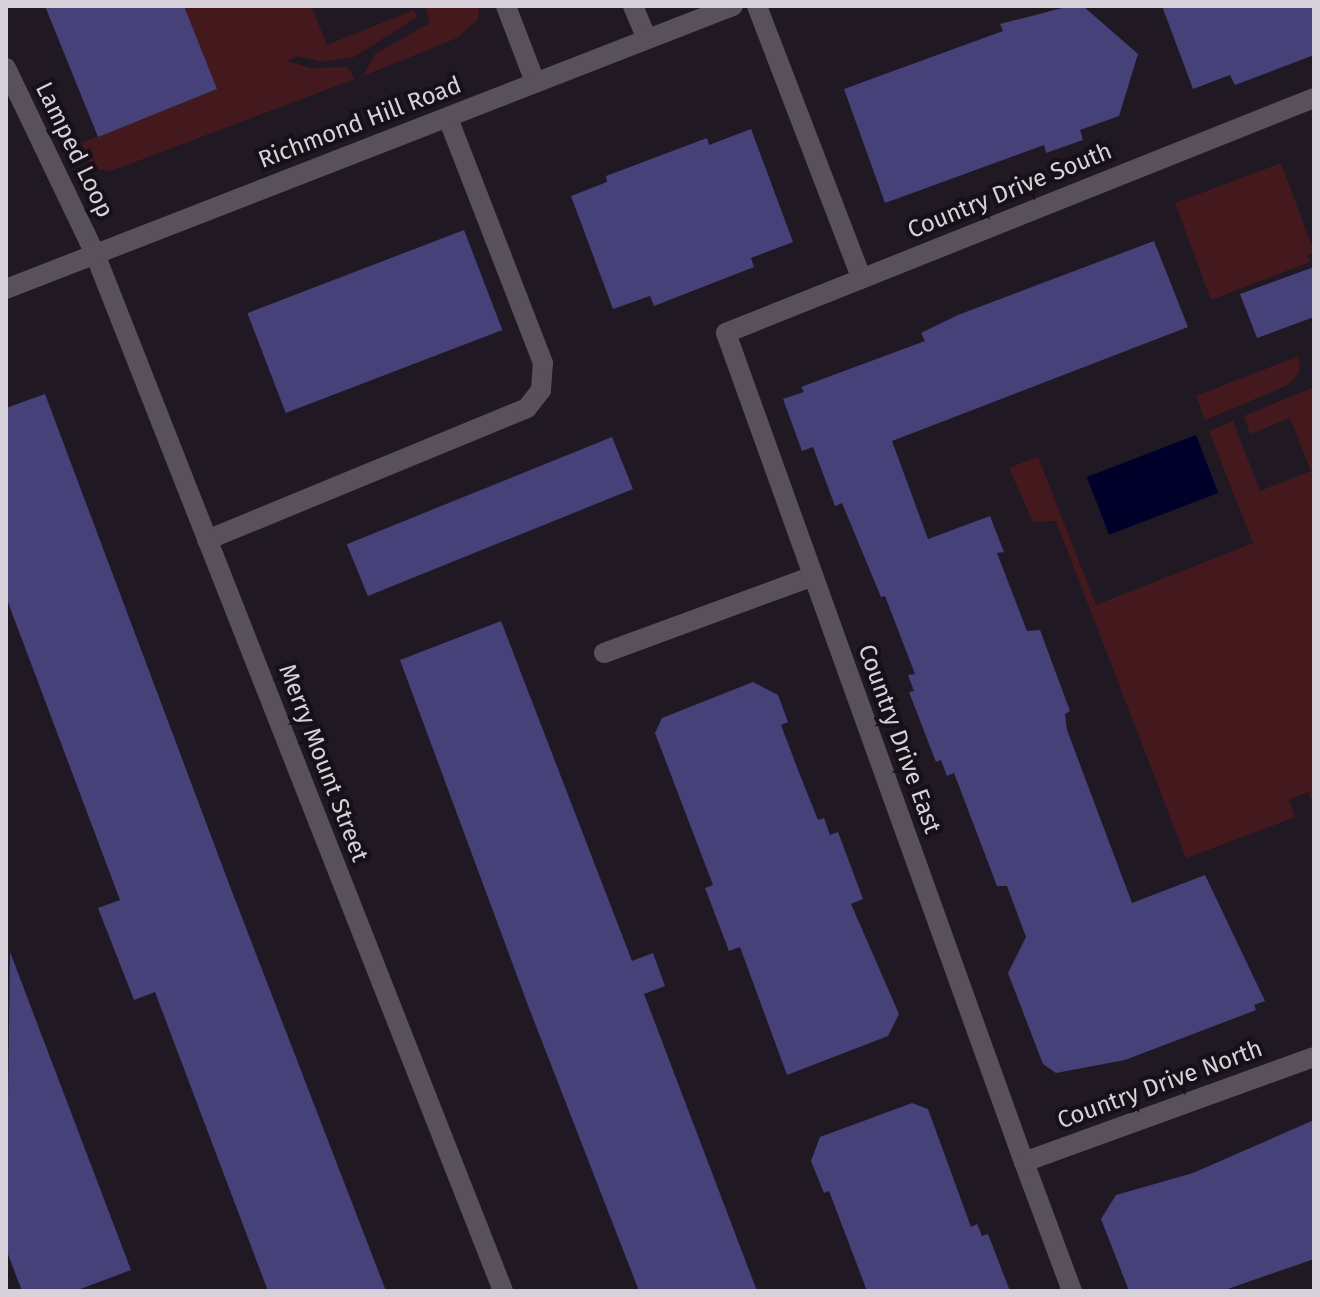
<!DOCTYPE html>
<html>
<head>
<meta charset="utf-8">
<style>
	body { margin:0 }
	#map { position:relative; width:1320px; height:1297px; overflow:hidden; background:#201923; font-family:"Fira Sans",sans-serif }
	div>[style] { position:absolute }
	[style*='--x'] { left:calc(var(--x)*1px); top:calc(var(--y)*1px); width:calc(var(--w)*1px); rotate:calc(var(--a)*1deg) }
	.green>* { inset:0; background:#44191d }
	.water>* { inset:0; background:#00012b; transform-origin:0 0 }
	.building>* { inset:0; background:#464179; transform-origin:0 0 }
	.lane>* { height:20px; margin:-10px; padding:0 10px; transform-origin:10px; border-radius:10px; background:#58505b }
	.street>* { height:20px; margin:-10px; padding:0 10px; transform-origin:10px; border-radius:10px; background:#58505b }
	.secondary>* { height:20px; margin:-10px; padding:0 10px; transform-origin:10px; border-radius:10px; background:#58505b }
	span { translate:-50% -50%; white-space:nowrap; text-align:center; line-height:1.15; -webkit-text-stroke:8px #171019; paint-order:stroke }
	.street-label { font-size:24px; color:#d7d2d9 }
	.frame { position:absolute; inset:0; border:8px solid #d7d2d9; pointer-events:none }
</style>
</head>
<body>
<div id="map">
	<div class="green">
		<i style="clip-path:polygon(184px 6px,311px 6px,327px 45px,414px 10px,417px 17px,354px 57px,323px 62px,297px 56px,287px 61px,310px 68px,347px 67px,355px 79px,111px 171px,92px 168px,81px 143px,217px 89px)"></i>
		<i style="clip-path:polygon(425px 6px,479px 6px,478px 19px,457px 38px,363px 76px,375px 54px,430px 23px)"></i>
		<i style="clip-path:polygon(1281px 163px,1314px 252px,1307px 255px,1310px 262px,1211px 300px,1175px 203px)"></i>
		<i style="clip-path:polygon(1299px 356px,1299px 373px,1288px 385px,1205px 420px,1196px 396px)"></i>
		<i style="clip-path:polygon(1314px 387px,1314px 805px,1308px 792px,1289px 799px,1295px 817px,1186px 858px,1056px 521px,1033px 522px,1009px 468px,1038px 457px,1096px 605px,1253px 543px,1209px 431px,1233px 421px,1260px 491px,1311px 471px,1290px 418px,1250px 434px,1244px 416px)"></i>
	</div>
	<div class="water">
		<i style="left:1196px;top:435px;width:62px;height:117px;rotate:69deg"></i>
	</div>
	<div class="building">
		<i style="clip-path:polygon(45px 6px,184px 6px,217px 89px,98px 137px)"></i>
		<i style="clip-path:polygon(1070px 6px,1083px 6px,1138px 54px,1119px 116px,1080px 130px,1083px 140px,1046px 153px,1044px 145px,885px 203px,844px 89px,1003px 31px,1000px 24px)"></i>
		<i style="clip-path:polygon(1162px 6px,1314px 6px,1314px 55px,1235px 85px,1230px 75px,1193px 89px)"></i>
		<i style="clip-path:polygon(751px 129px,793px 242px,751px 258px,754px 267px,654px 306px,650px 296px,613px 309px,571px 196px,607px 182px,606px 176px,707px 138px,709px 145px)"></i>
		<i style="left:464px;top:230px;width:107px;height:232px;rotate:69deg"></i>
		<i style="clip-path:polygon(1154px 241px,1188px 327px,892px 441px,928px 539px,990px 516px,1004px 552px,997px 553px,1027px 631px,1040px 630px,1070px 711px,1065px 714px,1067px 730px,1132px 903px,1205px 875px,1265px 1001px,1254px 1005px,1256px 1010px,1125px 1060px,1056px 1073px,1043px 1064px,1008px 973px,1026px 937px,1007px 886px,997px 886px,954px 773px,947px 776px,941px 760px,936px 762px,909px 692px,914px 691px,908px 675px,915px 674px,885px 596px,881px 597px,842px 503px,835px 506px,813px 447px,802px 451px,783px 399px,804px 392px,801px 387px,925px 341px,921px 333px,958px 315px)"></i>
		<i style="clip-path:polygon(1314px 267px,1314px 317px,1257px 338px,1240px 294px)"></i>
		<i style="clip-path:polygon(45px 394px,231px 889px,386px 1291px,268px 1291px,155px 992px,134px 1000px,98px 908px,120px 900px,6px 597px,6px 408px)"></i>
		<i style="left:612px;top:437px;width:56px;height:286px;rotate:68deg"></i>
		<i style="clip-path:polygon(501px 621px,632px 961px,653px 953px,665px 986px,644px 994px,757px 1291px,639px 1291px,529px 1008px,400px 660px)"></i>
		<i style="clip-path:polygon(753px 682px,778px 695px,788px 722px,781px 725px,798px 770px,818px 820px,824px 818px,830px 835px,838px 832px,863px 899px,851px 904px,899px 1014px,888px 1036px,787px 1075px,740px 947px,729px 951px,705px 888px,713px 885px,655px 733px,662px 718px)"></i>
		<i style="clip-path:polygon(10px 952px,131px 1270px,75px 1291px,22px 1291px,6px 1249px)"></i>
		<i style="clip-path:polygon(912px 1103px,928px 1109px,971px 1227px,977px 1224px,982px 1236px,988px 1234px,1010px 1291px,867px 1291px,829px 1191px,824px 1193px,811px 1161px,820px 1137px)"></i>
		<i style="clip-path:polygon(1314px 1120px,1314px 1259px,1222px 1291px,1129px 1291px,1101px 1219px,1116px 1195px,1193px 1173px)"></i>
	</div>
	<div class="lane">
		<i style="--x:207;--y:540;--w:346;--a:-22.4"></i>
		<i style="--x:527;--y:408;--w:23;--a:-52"></i>
		<i style="--x:541;--y:390;--w:27;--a:-86"></i>
		<i style="--x:543;--y:363;--w:263;--a:-111.2"></i>
		<i style="--x:604;--y:653;--w:223;--a:-20.2"></i>
		<i style="--x:1024;--y:1162;--w:138;--a:69.6"></i>
	</div>
	<div class="street">
		<i style="--x:506;--y:6;--w:81;--a:69.1"></i>
		<i style="--x:633;--y:6;--w:34;--a:67"></i>
		<i style="--x:757;--y:6;--w:292;--a:69"></i>
		<i style="--x:6;--y:68;--w:206;--a:64.4"></i>
		<i style="--x:95;--y:254;--w:1114;--a:68.52"></i>
		<i style="--x:1314;--y:98;--w:633;--a:158.22"></i>
		<i style="--x:726;--y:333;--w:881;--a:70.23"></i>
		<i style="--x:1024;--y:1162;--w:308;--a:-19.9"></i>
	</div>
	<div class="secondary">
		<i style="--x:6;--y:289;--w:780;--a:-21.27"></i>
	</div>
	<div class="street-label">
		<span style="left:360px;top:123px;rotate:-21deg">Richmond Hill Road</span>
		<span style="left:74px;top:150px;rotate:64deg">Lamped Loop</span>
		<span style="left:1010px;top:191px;rotate:-22deg">Country Drive South</span>
		<span style="left:899px;top:739px;rotate:70deg">Country Drive East</span>
		<span style="left:323px;top:763px;rotate:69deg">Merry Mount Street</span>
		<span style="left:1160px;top:1085px;rotate:-20deg">Country Drive North</span>
	</div>
	<div class="frame"></div>
</div>
</body>
</html>
